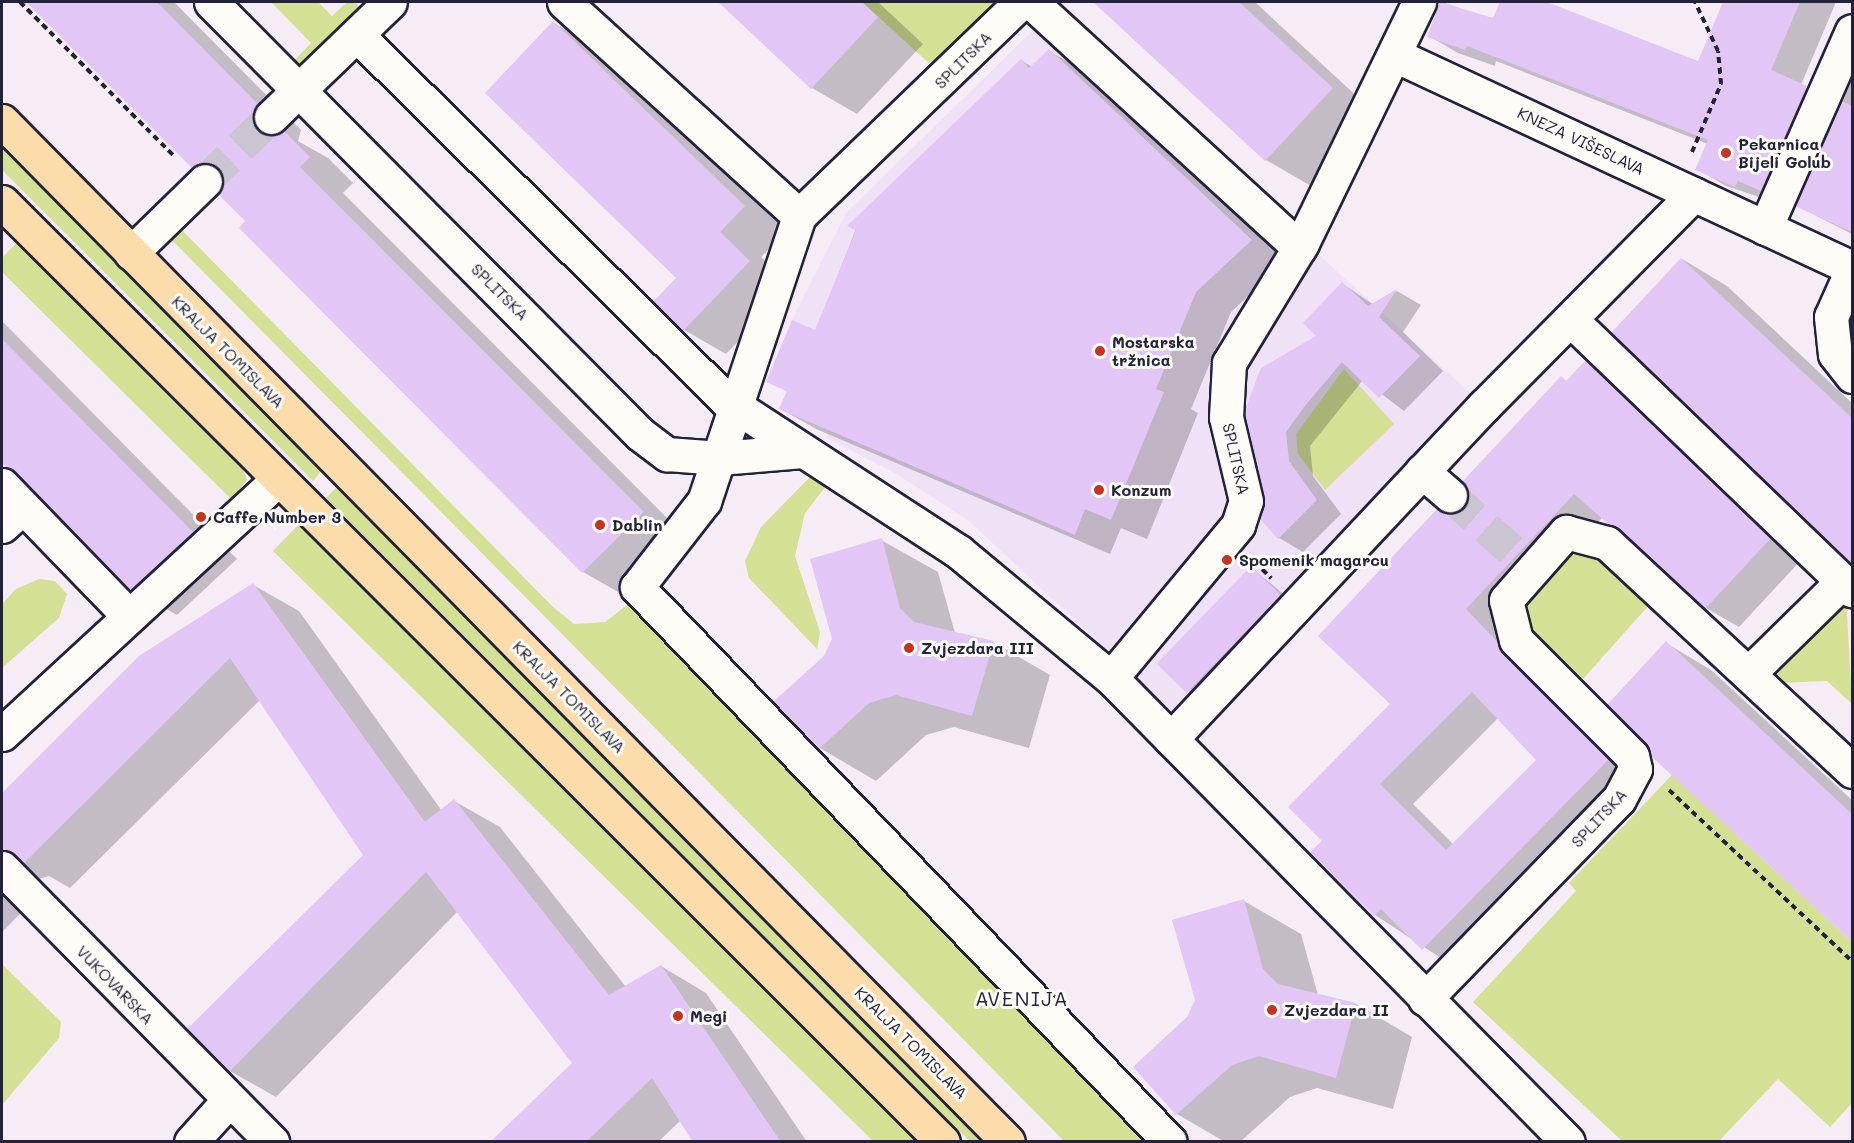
<!DOCTYPE html>
<html>
<head>
<meta charset="utf-8">
<style>
	body { margin:0 }
	#map { position:relative; width:1854px; height:1143px; overflow:hidden; background:#f5ecf6; font-family:Mali,sans-serif }
	div>[style] { position:absolute }
	[style*='--x'] { left:calc(var(--x)*1px); top:calc(var(--y)*1px); width:calc(var(--w)*1px); rotate:calc(var(--a)*1deg) }
	.built>* { inset:0; background:#efe1f6 }
	.green>* { inset:0; background:#d4e093; transform-origin:0 0 }
	.shadow>* { inset:0; background:#0003 }
	.building>* { inset:0; background:#e2c6f5; transform-origin:0 0 }
	.minor-tunnel>* { height:33px; margin-top:-16.5px; transform-origin:0; background:repeating-linear-gradient(90deg,#cbc4d1 0 33px,transparent 0 49px) }
	.path>* { height:4px; margin-top:-2px; transform-origin:0; background:repeating-linear-gradient(90deg,#22223b 0 6px,transparent 0 10.5px) }
	.roads { filter:drop-shadow(2px 0 #22223b) drop-shadow(-2px 0 #22223b) drop-shadow(0 2px #22223b) drop-shadow(0 -2px #22223b) }
	.minor>* { height:33px; margin:-16.5px; padding:0 16.5px; transform-origin:16.5px; border-radius:16.5px; background:#fdfcf7 }
	.major>* { height:33px; margin:-16.5px; padding:0 16.5px; transform-origin:16.5px; border-radius:16.5px; background:#fddcac }
	.dots>* { width:16px; height:16px; translate:-50% -50%; box-sizing:border-box; border:3px solid #fdfcf7; border-radius:50% }
	span { translate:-50% -50%; white-space:nowrap; text-align:center; line-height:1.15; -webkit-text-stroke:6px #fdfcf7; paint-order:stroke }
	.street-label { font-size:16px; color:#22223b }
	.poi-label { font-size:16px; color:#22223b; font-weight:700 }
	.left { translate:0 -50%; text-align:left }
	.quarter-label { font-size:20px; color:#22223b; letter-spacing:1.5px }
	.frame { position:absolute; inset:0; border:3px solid #22223b; pointer-events:none }
</style>
</head>
<body>
<div id="map">
	<div class="built">
		<i style="clip-path:polygon(1053px 11px,1484px 406px,1300px 625px,1198px 735px,969px 521px,895px 473px,826px 438px,829px 430px,779px 409px,787px 391px,792px 320px,846px 213px)"></i>
	</div>
	<div class="green">
		<i style="clip-path:polygon(271px 2px,318px 2px,332px 16px,347px 2px,355px 2px,366px 13px,297px 70px,291px 64px,311px 43px)"></i>
		<i style="clip-path:polygon(862px 2px,1021px 2px,943px 76px)"></i>
		<i style="clip-path:polygon(2px 142px,324px 468px,313px 481px,2px 170px)"></i>
		<i style="clip-path:polygon(173px 221px,553px 607px,574px 624px,605px 622px,631px 602px,1163px 1141px,1064px 1141px,163px 231px)"></i>
		<i style="clip-path:polygon(20px 239px,237px 454px,247px 480px,231px 499px,2px 272px,2px 258px)"></i>
		<i style="clip-path:polygon(1344px 369px,1394px 424px,1325px 490px,1298px 454px,1296px 434px)"></i>
		<i style="clip-path:polygon(811px 476px,830px 481px,805px 513px,795px 556px,820px 632px,817px 649px,749px 578px,745px 561px,761px 527px)"></i>
		<i style="left:341px;top:483px;width:927px;height:21px;rotate:45deg"></i>
		<i style="clip-path:polygon(305px 518px,932px 1141px,873px 1141px,273px 551px)"></i>
		<i style="clip-path:polygon(1571px 551px,1601px 557px,1650px 604px,1583px 679px,1528px 625px,1525px 602px)"></i>
		<i style="clip-path:polygon(39px 579px,55px 581px,67px 594px,59px 618px,2px 668px,2px 604px,16px 589px)"></i>
		<i style="clip-path:polygon(1846px 596px,1852px 704px,1827px 681px,1777px 683px,1768px 671px)"></i>
		<i style="clip-path:polygon(1672px 775px,1852px 942px,1852px 1103px,1830px 1127px,1778px 1079px,1719px 1141px,1622px 1141px,1473px 1002px,1576px 891px,1569px 883px)"></i>
		<i style="clip-path:polygon(2px 964px,61px 1022px,59px 1038px,2px 1105px)"></i>
	</div>
	<div class="shadow">
		<i style="clip-path:polygon(29px 2px,174px 2px,301px 130px,298px 141px,328px 158px,353px 183px,343px 193px,687px 538px,627px 597px,583px 572px,247px 221px,225px 185px,193px 166px)"></i>
		<i style="clip-path:polygon(720px 2px,878px 2px,923px 44px,857px 114px,812px 88px)"></i>
		<i style="clip-path:polygon(1095px 2px,1255px 2px,1377px 115px,1311px 186px,1266px 160px)"></i>
		<i style="clip-path:polygon(1442px 2px,1494px 20px,1501px 2px,1543px 2px,1699px 63px,1725px 2px,1836px 2px,1801px 85px,1836px 104px,1790px 207px,1726px 186px,1697px 169px,1708px 144px,1496px 61px,1495px 66px,1458px 53px,1429px 36px)"></i>
		<i style="clip-path:polygon(554px 23px,595px 47px,786px 231px,761px 257px,791px 286px,726px 354px,684px 330px,679px 278px)"></i>
		<i style="clip-path:polygon(1049px 51px,1084px 71px,1286px 261px,1231px 312px,1191px 409px,1198px 413px,1147px 539px,1121px 528px,1110px 554px,816px 429px,781px 409px,788px 392px,768px 381px,816px 332px,861px 216px,1021px 60px,1032px 67px)"></i>
		<i style="clip-path:polygon(1852px 80px,1852px 234px,1797px 206px)"></i>
		<i style="clip-path:polygon(1682px 259px,1727px 286px,1852px 403px,1852px 560px,1613px 333px)"></i>
		<i style="clip-path:polygon(1343px 284px,1374px 305px,1397px 291px,1421px 305px,1403px 332px,1443px 371px,1404px 411px,1363px 380px,1310px 446px,1313px 476px,1341px 514px,1303px 552px,1279px 538px,1261px 518px,1266px 497px,1246px 415px,1318px 337px)"></i>
		<i style="clip-path:polygon(2px 321px,237px 559px,177px 615px,131px 589px,2px 459px)"></i>
		<i style="clip-path:polygon(evenodd,1586px 362px,1619px 381px,1803px 558px,1739px 627px,1706px 608px,1603px 517px,1498px 629px,1641px 779px,1456px 968px,1375px 915px,1324px 841px,1392px 704px,1447px 515px,1465px 509px,1561px 378px,1568px 382px,1586px 362px,1498px 718px,1539px 760px,1454px 845px,1413px 804px,1498px 718px)"></i>
		<i style="clip-path:polygon(881px 540px,938px 572px,955px 633px,993px 642px,1050px 675px,1029px 748px,954px 727px,926px 735px,876px 781px,820px 748px,825px 657px)"></i>
		<i style="clip-path:polygon(1252px 568px,1299px 607px,1207px 705px,1188px 694px)"></i>
		<i style="clip-path:polygon(253px 585px,299px 611px,442px 811px,454px 801px,500px 827px,626px 987px,661px 966px,706px 993px,807px 1142px,695px 1142px,681px 1120px,658px 1142px,492px 1142px,574px 1063px,458px 911px,276px 1097px,230px 1071px,365px 855px,260px 700px,70px 888px,49px 876px,35px 880px,31px 903px,2px 932px,2px 795px,140px 657px)"></i>
		<i style="clip-path:polygon(1666px 643px,1711px 670px,1852px 800px,1852px 940px,1652px 755px)"></i>
		<i style="clip-path:polygon(1244px 901px,1301px 934px,1318px 995px,1356px 1004px,1412px 1037px,1393px 1109px,1317px 1088px,1290px 1097px,1240px 1142px,1225px 1142px,1177px 1114px,1188px 1018px)"></i>
	</div>
	<div class="building">
		<i style="clip-path:polygon(26px 2px,157px 2px,258px 104px,253px 121px,258px 130px,275px 135px,284px 131px,310px 157px,300px 167px,644px 512px,582px 573px,239px 228px,245px 221px,218px 194px,223px 186px,219px 168px,210px 163px,192px 168px)"></i>
		<i style="clip-path:polygon(718px 2px,862px 2px,878px 17px,811px 89px)"></i>
		<i style="clip-path:polygon(1093px 2px,1239px 2px,1333px 88px,1265px 161px)"></i>
		<i style="clip-path:polygon(1440px 2px,1493px 18px,1500px 2px,1547px 2px,1698px 61px,1723px 2px,1800px 2px,1771px 70px,1807px 86px,1761px 191px,1738px 181px,1735px 187px,1695px 170px,1708px 140px,1467px 46px,1465px 50px,1427px 37px)"></i>
		<i style="clip-path:polygon(553px 21px,745px 206px,720px 232px,750px 261px,683px 331px,653px 302px,676px 278px,485px 93px)"></i>
		<i style="clip-path:polygon(1049px 49px,1252px 240px,1196px 292px,1156px 389px,1164px 392px,1111px 520px,1085px 509px,1075px 535px,779px 409px,787px 391px,766px 382px,792px 320px,815px 330px,856px 230px,847px 226px,1021px 59px,1029px 68px)"></i>
		<i style="clip-path:polygon(1842px 101px,1852px 106px,1852px 232px,1795px 206px)"></i>
		<i style="clip-path:polygon(1681px 258px,1852px 418px,1852px 564px,1611px 333px)"></i>
		<i style="clip-path:polygon(1342px 282px,1368px 306px,1397px 289px,1379px 317px,1420px 356px,1379px 398px,1342px 362px,1304px 407px,1286px 432px,1289px 461px,1317px 500px,1278px 539px,1260px 519px,1264px 497px,1245px 410px,1261px 368px,1316px 336px,1303px 323px)"></i>
		<i style="clip-path:polygon(2px 339px,193px 532px,130px 590px,2px 463px)"></i>
		<i style="clip-path:polygon(evenodd,1586px 360px,1771px 538px,1705px 609px,1574px 494px,1466px 609px,1609px 759px,1422px 950px,1381px 909px,1374px 916px,1310px 852px,1322px 841px,1288px 807px,1390px 704px,1318px 636px,1437px 509px,1447px 513px,1464px 508px,1468px 498px,1463px 481px,1561px 376px,1566px 381px,1586px 360px,1472px 692px,1536px 760px,1446px 850px,1380px 784px,1472px 692px)"></i>
		<i style="clip-path:polygon(882px 538px,900px 608px,914px 622px,994px 641px,972px 716px,896px 695px,869px 703px,819px 749px,773px 702px,824px 656px,832px 639px,810px 559px)"></i>
		<i style="left:1251px;top:566px;width:42px;height:136px;rotate:44deg"></i>
		<i style="clip-path:polygon(253px 583px,425px 822px,454px 799px,609px 995px,661px 965px,781px 1142px,693px 1142px,652px 1078px,586px 1142px,490px 1142px,572px 1063px,426px 872px,229px 1072px,187px 1029px,363px 855px,230px 658px,24px 863px,2px 850px,2px 793px,139px 656px)"></i>
		<i style="clip-path:polygon(1666px 641px,1852px 814px,1852px 942px,1651px 756px,1607px 705px)"></i>
		<i style="clip-path:polygon(1244px 899px,1263px 969px,1278px 984px,1356px 1003px,1336px 1078px,1259px 1056px,1232px 1065px,1176px 1115px,1133px 1067px,1187px 1017px,1195px 1000px,1172px 920px)"></i>
	</div>
	<div class="minor-tunnel">
		<i style="--x:205;--y:181;--w:92;--a:-44.1"></i>
		<i style="--x:1450;--y:495;--w:90;--a:41.8"></i>
	</div>
	<div class="path">
		<i style="--x:20;--y:2;--w:218;--a:45"></i>
		<i style="--x:1692;--y:152;--w:74;--a:-66.9"></i>
		<i style="--x:1721;--y:84;--w:33;--a:-95"></i>
		<i style="--x:1718;--y:51;--w:54;--a:-115.1"></i>
		<i style="--x:1255;--y:562;--w:23;--a:45"></i>
		<i style="--x:1669;--y:790;--w:250;--a:43.1"></i>
	</div>
	<div class="roads">
		<div class="minor">
			<i style="--x:211;--y:2;--w:609;--a:45.2"></i>
			<i style="--x:640;--y:434;--w:34;--a:37"></i>
			<i style="--x:667;--y:454;--w:53;--a:4.3"></i>
			<i style="--x:720;--y:458;--w:83;--a:-4.8"></i>
			<i style="--x:564;--y:2;--w:318;--a:42.3"></i>
			<i style="--x:1021;--y:2;--w:308;--a:136.1"></i>
			<i style="--x:799;--y:216;--w:300;--a:108.4"></i>
			<i style="--x:704;--y:501;--w:109;--a:127.9"></i>
			<i style="--x:637;--y:587;--w:769;--a:46.16"></i>
			<i style="--x:1031;--y:2;--w:364;--a:42.5"></i>
			<i style="--x:357;--y:35;--w:519;--a:44.69"></i>
			<i style="--x:726;--y:400;--w:278;--a:33.1"></i>
			<i style="--x:959;--y:552;--w:197;--a:39.7"></i>
			<i style="--x:1111;--y:678;--w:651;--a:45.44"></i>
			<i style="--x:1397;--y:56;--w:502;--a:24.98"></i>
			<i style="--x:271;--y:117;--w:165;--a:-44"></i>
			<i style="--x:1765;--y:228;--w:215;--a:-66.2"></i>
			<i style="--x:131;--y:253;--w:103;--a:-44.2"></i>
			<i style="--x:1852;--y:270;--w:51;--a:114.1"></i>
			<i style="--x:1831;--y:317;--w:37;--a:84"></i>
			<i style="--x:1835;--y:354;--w:28;--a:52"></i>
			<i style="--x:1571;--y:320;--w:390;--a:43.9"></i>
			<i style="--x:1422;--y:471;--w:37;--a:41"></i>
			<i style="--x:2;--y:485;--w:180;--a:45.9"></i>
			<i style="--x:2;--y:526;--w:28;--a:-42"></i>
			<i style="--x:1749;--y:673;--w:132;--a:-44.4"></i>
			<i style="--x:1111;--y:678;--w:199;--a:-50.3"></i>
			<i style="--x:1238;--y:525;--w:25;--a:-72"></i>
			<i style="--x:1246;--y:501;--w:86;--a:-103.4"></i>
			<i style="--x:1226;--y:417;--w:54;--a:-86.8"></i>
			<i style="--x:1229;--y:363;--w:140;--a:-58.7"></i>
			<i style="--x:1302;--y:243;--w:268;--a:-64.1"></i>
			<i style="--x:2;--y:734;--w:374;--a:-42.7"></i>
			<i style="--x:1171;--y:739;--w:457;--a:-46.8"></i>
			<i style="--x:1484;--y:406;--w:298;--a:-45.3"></i>
			<i style="--x:2;--y:868;--w:385;--a:45.4"></i>
			<i style="--x:1425;--y:999;--w:279;--a:-45.9"></i>
			<i style="--x:1619;--y:799;--w:34;--a:-62"></i>
			<i style="--x:1635;--y:769;--w:13;--a:-103"></i>
			<i style="--x:1632;--y:756;--w:164;--a:-135"></i>
			<i style="--x:1516;--y:640;--w:41;--a:-104"></i>
			<i style="--x:1506;--y:600;--w:91;--a:-48.6"></i>
			<i style="--x:1566;--y:532;--w:42;--a:15"></i>
			<i style="--x:1607;--y:543;--w:335;--a:42.9"></i>
			<i style="--x:191;--y:1142;--w:57;--a:-47.9"></i>
		</div>
		<div class="major">
			<i style="--x:2;--y:121;--w:1433;--a:45.42"></i>
			<i style="--x:2;--y:202;--w:1330;--a:44.97"></i>
		</div>
	</div>
	<div class="dots">
		<i style="left:1726px;top:153px;background:#c8321e"></i>
		<i style="left:1100px;top:351px;background:#c8321e"></i>
		<i style="left:1099px;top:490px;background:#c8321e"></i>
		<i style="left:201px;top:517px;background:#c8321e"></i>
		<i style="left:600px;top:525px;background:#c8321e"></i>
		<i style="left:1227px;top:560px;background:#c8321e"></i>
		<i style="left:909px;top:648px;background:#c8321e"></i>
		<i style="left:1272px;top:1010px;background:#c8321e"></i>
		<i style="left:678px;top:1016px;background:#c8321e"></i>
	</div>
	<div class="street-label">
		<span style="left:963px;top:60px;rotate:-45deg">SPLITSKA</span>
		<span style="left:1581px;top:141px;rotate:25deg">KNEZA VIŠESLAVA</span>
		<span style="left:500px;top:292px;rotate:45deg">SPLITSKA</span>
		<span style="left:228px;top:352px;rotate:45deg">KRALJA TOMISLAVA</span>
		<span style="left:1236px;top:459px;rotate:77deg">SPLITSKA</span>
		<span style="left:569px;top:697px;rotate:45deg">KRALJA TOMISLAVA</span>
		<span style="left:1599px;top:818px;rotate:-47deg">SPLITSKA</span>
		<span style="left:115px;top:985px;rotate:46deg">VUKOVARSKA</span>
		<span style="left:911px;top:1043px;rotate:45deg">KRALJA TOMISLAVA</span>
	</div>
	<div class="poi-label">
		<span class="left" style="left:1738px;top:153px">Pekarnica<br>Bijeli Golub</span>
		<span class="left" style="left:1112px;top:351px">Mostarska<br>tržnica</span>
		<span class="left" style="left:1111px;top:490px">Konzum</span>
		<span class="left" style="left:213px;top:517px">Caffe Number 3</span>
		<span class="left" style="left:612px;top:525px">Dablin</span>
		<span class="left" style="left:1239px;top:560px">Spomenik magarcu</span>
		<span class="left" style="left:921px;top:648px">Zvjezdara III</span>
		<span class="left" style="left:1284px;top:1010px">Zvjezdara II</span>
		<span class="left" style="left:690px;top:1016px">Megi</span>
	</div>
	<div class="quarter-label">
		<span style="left:1022px;top:998px">AVENIJA</span>
	</div>
	<div class="frame"></div>
</div>
</body>
</html>
